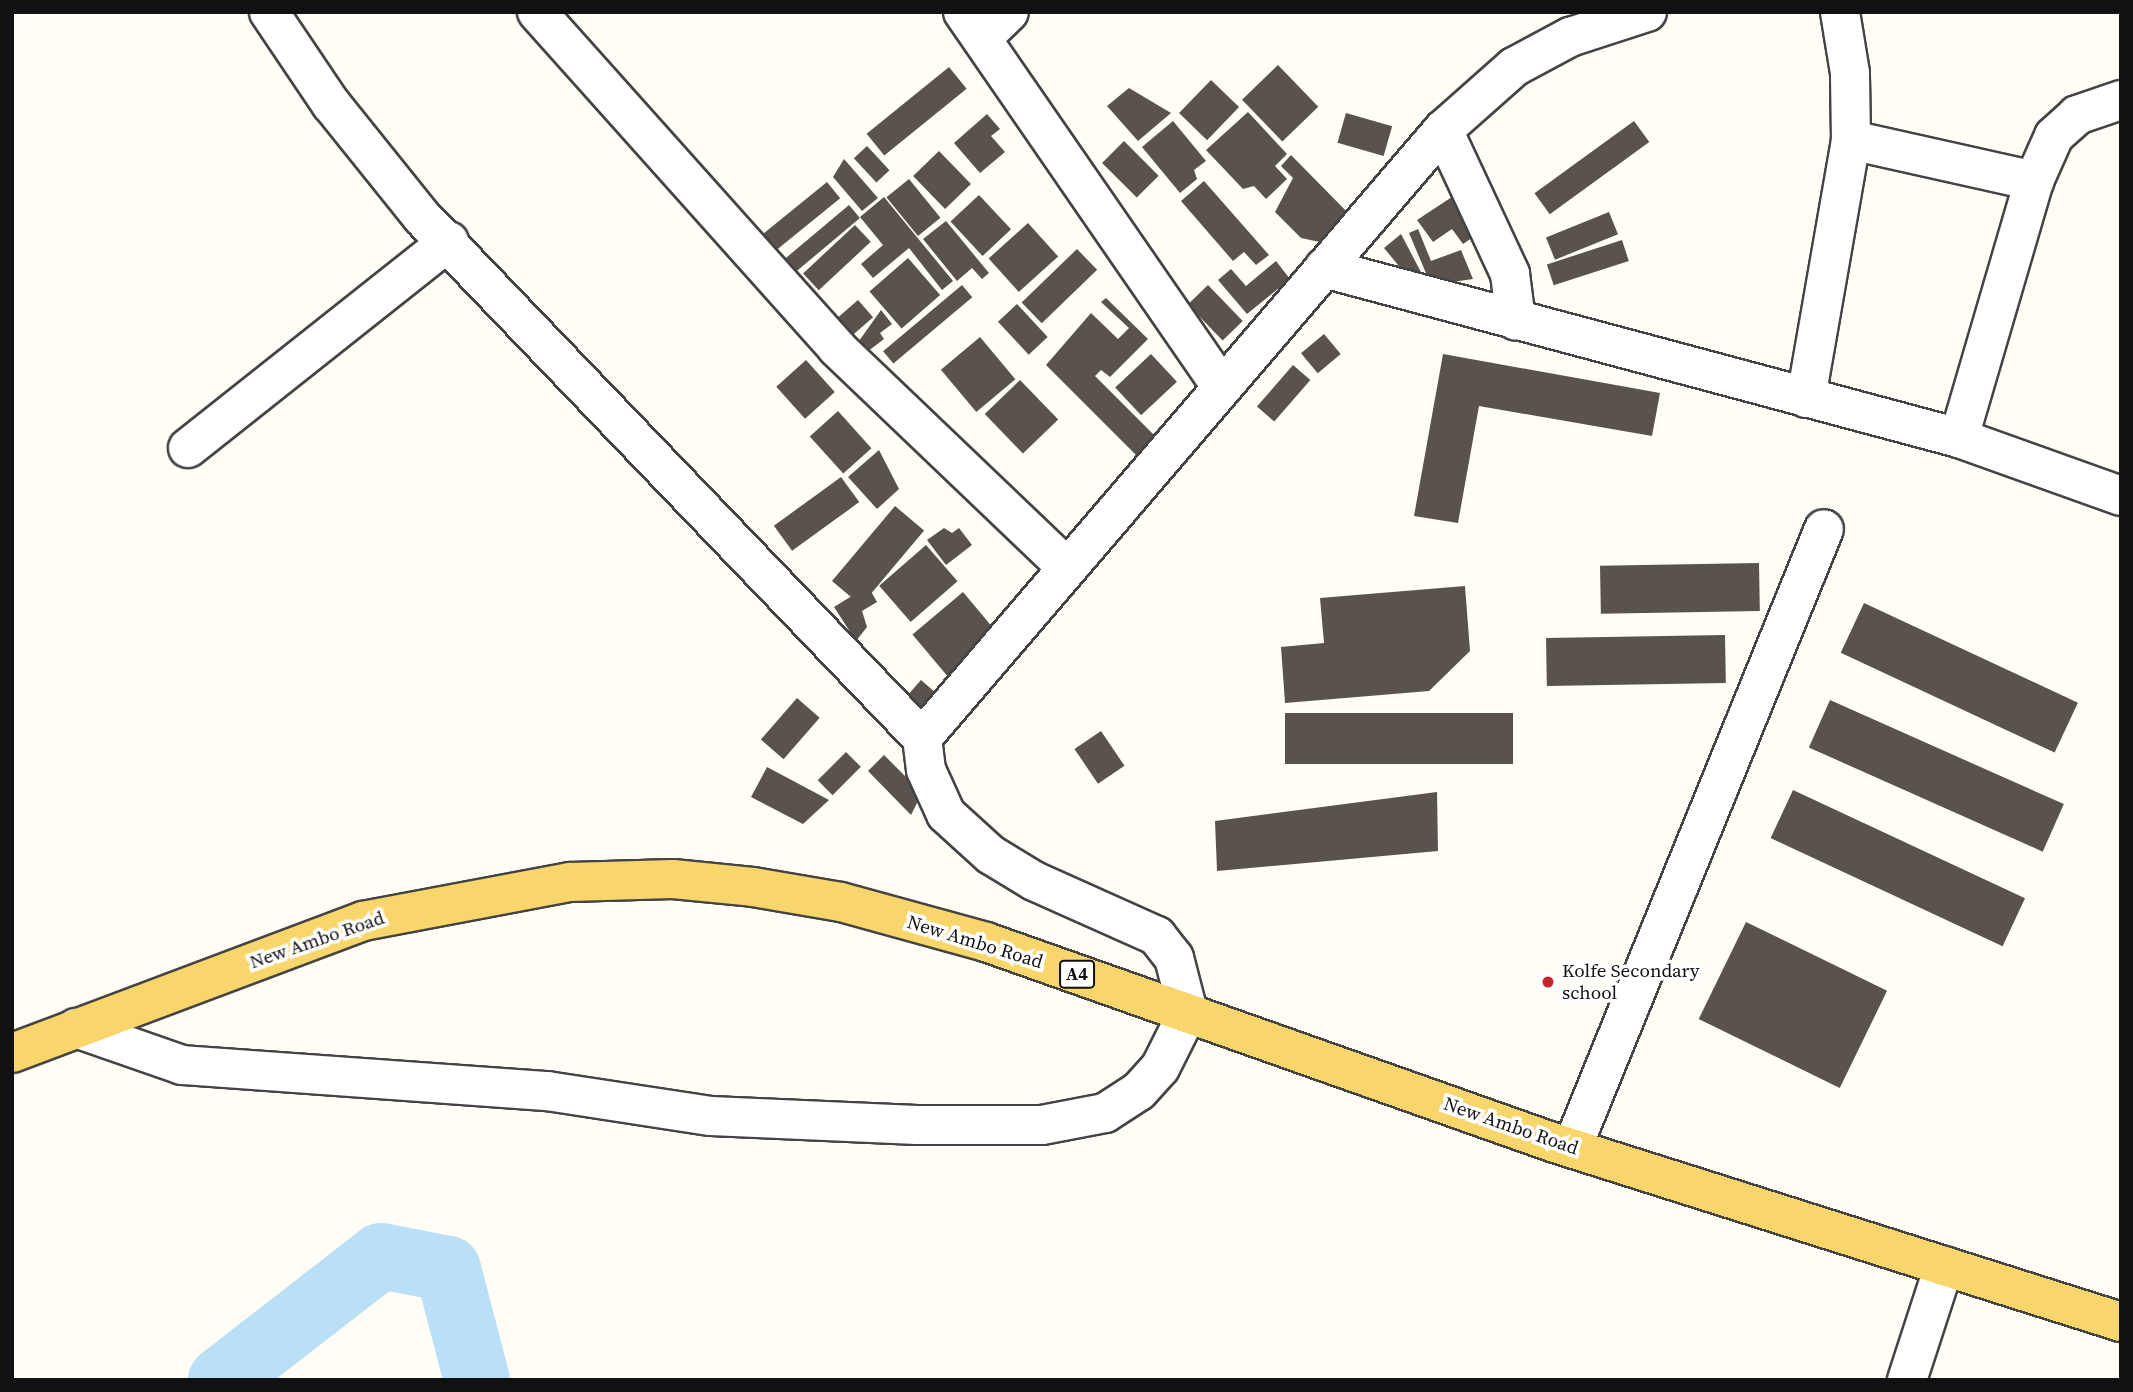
<!DOCTYPE html>
<html>
<head>
<meta charset="utf-8">
<style>
	body { margin:0 }
	#map { position:relative; width:2133px; height:1392px; overflow:hidden; background:#fffdf5; font-family:"Source Serif 4",serif }
	div>[style] { position:absolute }
	[style*='--x'] { left:calc(var(--x)*1px); top:calc(var(--y)*1px); width:calc(var(--w)*1px); rotate:calc(var(--a)*1deg) }
	.river>* { height:66px; margin:-33px; padding:0 33px; transform-origin:33px; border-radius:33px; background:#b9e0f7 }
	.building>* { inset:0; background:#5a524d; transform-origin:0 0 }
	.roads { filter:drop-shadow(2px 0 #444) drop-shadow(-2px 0 #444) drop-shadow(0 2px #444) drop-shadow(0 -2px #444) }
	.minor>* { height:38px; margin:-19px; padding:0 19px; transform-origin:19px; border-radius:19px; background:#fff }
	.major>* { height:38px; margin:-19px; padding:0 19px; transform-origin:19px; border-radius:19px; background:#f9d66b }
	.dots>* { width:19px; height:19px; translate:-50% -50%; box-sizing:border-box; border:4px solid #fff; border-radius:50% }
	span { translate:-50% -50%; white-space:nowrap; text-align:center; line-height:1.15; -webkit-text-stroke:7px #fff; paint-order:stroke }
	.shield-label span { padding:2px 5px; background:#fff; border:2px solid; border-radius:5px; -webkit-text-stroke-width:0 }
	.shield-label { font-size:18px; color:#111; font-weight:700 }
	.street-label { font-size:19px; color:#111 }
	.poi-label { font-size:19px; color:#111 }
	.left { translate:0 -50%; text-align:left }
	.frame { position:absolute; inset:0; border:14px solid #111; pointer-events:none }
</style>
</head>
<body>
<div id="map">
	<div class="river">
		<i style="--x:221;--y:1380;--w:202;--a:-37.8"></i>
		<i style="--x:381;--y:1256;--w:68;--a:11"></i>
		<i style="--x:448;--y:1269;--w:115;--a:75.4"></i>
	</div>
	<div class="building">
		<i style="left:1278px;top:65px;width:58px;height:50px;rotate:46deg"></i>
		<i style="left:949px;top:67px;width:28px;height:106px;rotate:51deg"></i>
		<i style="left:1211px;top:80px;width:39px;height:46px;rotate:44deg"></i>
		<i style="clip-path:polygon(1129px 88px,1171px 113px,1138px 141px,1107px 106px)"></i>
		<i style="clip-path:polygon(1248px 112px,1287px 154px,1275px 166px,1287px 179px,1266px 199px,1254px 186px,1243px 189px,1206px 150px)"></i>
		<i style="left:1346px;top:113px;width:48px;height:31px;rotate:16deg"></i>
		<i style="clip-path:polygon(987px 114px,1000px 129px,991px 136px,1005px 152px,980px 173px,954px 143px)"></i>
		<i style="clip-path:polygon(1173px 121px,1206px 161px,1194px 170px,1197px 179px,1180px 193px,1142px 147px)"></i>
		<i style="left:1634px;top:121px;width:26px;height:123px;rotate:54deg"></i>
		<i style="left:1124px;top:141px;width:49px;height:31px;rotate:45deg"></i>
		<i style="left:867px;top:146px;width:33px;height:18px;rotate:47deg"></i>
		<i style="left:939px;top:151px;width:46px;height:36px;rotate:46deg"></i>
		<i style="clip-path:polygon(1291px 155px,1354px 219px,1329px 244px,1301px 238px,1275px 212px,1293px 178px,1281px 166px)"></i>
		<i style="clip-path:polygon(844px 159px,878px 198px,862px 211px,833px 177px)"></i>
		<i style="left:909px;top:179px;width:50px;height:29px;rotate:51deg"></i>
		<i style="clip-path:polygon(1204px 181px,1269px 255px,1256px 265px,1244px 252px,1233px 261px,1181px 201px)"></i>
		<i style="left:827px;top:182px;width:21px;height:88px;rotate:51deg"></i>
		<i style="clip-path:polygon(1464px 189px,1489px 226px,1463px 244px,1452px 229px,1433px 242px,1417px 220px)"></i>
		<i style="left:979px;top:195px;width:47px;height:39px;rotate:47deg"></i>
		<i style="clip-path:polygon(884px 197px,953px 281px,942px 290px,909px 248px,873px 278px,861px 264px,883px 245px,860px 217px)"></i>
		<i style="left:849px;top:205px;width:17px;height:89px;rotate:50deg"></i>
		<i style="left:1609px;top:212px;width:24px;height:68px;rotate:68deg"></i>
		<i style="clip-path:polygon(946px 221px,989px 273px,982px 279px,972px 268px,957px 281px,923px 239px)"></i>
		<i style="left:1028px;top:223px;width:45px;height:53px;rotate:48deg"></i>
		<i style="left:855px;top:225px;width:23px;height:71px;rotate:47deg"></i>
		<i style="clip-path:polygon(1418px 229px,1431px 261px,1461px 250px,1473px 279px,1431px 285px,1409px 233px)"></i>
		<i style="clip-path:polygon(1401px 234px,1423px 276px,1418px 289px,1384px 248px)"></i>
		<i style="left:1622px;top:240px;width:22px;height:79px;rotate:72deg"></i>
		<i style="left:1077px;top:249px;width:29px;height:77px;rotate:46deg"></i>
		<i style="left:908px;top:258px;width:49px;height:51px;rotate:49deg"></i>
		<i style="clip-path:polygon(1276px 261px,1290px 279px,1247px 314px,1218px 280px,1231px 269px,1246px 286px)"></i>
		<i style="left:962px;top:285px;width:16px;height:103px;rotate:50deg"></i>
		<i style="left:1208px;top:285px;width:50px;height:28px;rotate:46deg"></i>
		<i style="clip-path:polygon(1106px 298px,1148px 339px,1110px 377px,1101px 370px,1095px 376px,1153px 434px,1165px 423px,1172px 430px,1141px 460px,1046px 365px,1091px 313px,1118px 339px,1129px 328px,1101px 302px)"></i>
		<i style="left:858px;top:300px;width:23px;height:38px;rotate:49deg"></i>
		<i style="left:1017px;top:304px;width:45px;height:26px;rotate:47deg"></i>
		<i style="clip-path:polygon(881px 310px,892px 324px,880px 333px,884px 339px,867px 352px,859px 341px)"></i>
		<i style="left:1324px;top:334px;width:26px;height:30px;rotate:50deg"></i>
		<i style="left:980px;top:337px;width:55px;height:51px;rotate:50deg"></i>
		<i style="left:1151px;top:354px;width:38px;height:49px;rotate:47deg"></i>
		<i style="clip-path:polygon(1443px 354px,1660px 393px,1652px 436px,1479px 406px,1458px 523px,1414px 516px)"></i>
		<i style="left:806px;top:360px;width:43px;height:40px;rotate:48deg"></i>
		<i style="left:1293px;top:365px;width:23px;height:55px;rotate:41deg"></i>
		<i style="left:1020px;top:380px;width:55px;height:49px;rotate:46deg"></i>
		<i style="left:838px;top:411px;width:50px;height:38px;rotate:48deg"></i>
		<i style="clip-path:polygon(879px 450px,899px 489px,877px 509px,848px 477px)"></i>
		<i style="left:841px;top:477px;width:31px;height:83px;rotate:54deg"></i>
		<i style="left:895px;top:506px;width:38px;height:98px;rotate:40deg"></i>
		<i style="clip-path:polygon(944px 528px,952px 533px,959px 528px,972px 545px,946px 565px,927px 540px)"></i>
		<i style="left:926px;top:545px;width:48px;height:62px;rotate:49deg"></i>
		<i style="left:1759px;top:563px;width:48px;height:159px;rotate:89deg"></i>
		<i style="clip-path:polygon(868px 586px,877px 602px,862px 611px,867px 627px,856px 641px,834px 607px)"></i>
		<i style="clip-path:polygon(1465px 586px,1470px 651px,1429px 691px,1285px 703px,1281px 647px,1324px 643px,1320px 598px)"></i>
		<i style="left:963px;top:592px;width:55px;height:66px;rotate:50deg"></i>
		<i style="left:1864px;top:603px;width:236px;height:55px;rotate:25deg"></i>
		<i style="left:1725px;top:635px;width:48px;height:179px;rotate:89deg"></i>
		<i style="left:921px;top:680px;width:23px;height:23px;rotate:41deg"></i>
		<i style="left:797px;top:698px;width:30px;height:55px;rotate:41deg"></i>
		<i style="left:1830px;top:700px;width:256px;height:52px;rotate:24deg"></i>
		<i style="left:1513px;top:713px;width:51px;height:228px;rotate:90deg"></i>
		<i style="left:1101px;top:731px;width:42px;height:32px;rotate:56deg"></i>
		<i style="left:846px;top:752px;width:21px;height:40px;rotate:45deg"></i>
		<i style="clip-path:polygon(884px 755px,922px 793px,911px 815px,868px 771px)"></i>
		<i style="clip-path:polygon(767px 767px,829px 800px,803px 824px,751px 797px)"></i>
		<i style="left:1793px;top:790px;width:256px;height:53px;rotate:25deg"></i>
		<i style="clip-path:polygon(1437px 792px,1438px 851px,1217px 871px,1215px 821px)"></i>
		<i style="left:1746px;top:922px;width:157px;height:108px;rotate:26deg"></i>
	</div>
	<div class="roads">
		<div class="minor">
			<i style="--x:537;--y:12;--w:450;--a:48.2"></i>
			<i style="--x:837;--y:348;--w:318;--a:43.7"></i>
			<i style="--x:963;--y:12;--w:456;--a:55.4"></i>
			<i style="--x:983;--y:37;--w:36;--a:-44"></i>
			<i style="--x:1443;--y:130;--w:159;--a:65"></i>
			<i style="--x:1510;--y:274;--w:47;--a:82.7"></i>
			<i style="--x:1851;--y:140;--w:188;--a:12.6"></i>
			<i style="--x:2034;--y:181;--w:268;--a:106.3"></i>
			<i style="--x:2034;--y:181;--w:49;--a:-66"></i>
			<i style="--x:2054;--y:136;--w:31;--a:-42"></i>
			<i style="--x:2077;--y:115;--w:46;--a:-18.8"></i>
			<i style="--x:1324;--y:268;--w:657;--a:14.99"></i>
			<i style="--x:1959;--y:438;--w:172;--a:19.7"></i>
			<i style="--x:1806;--y:398;--w:262;--a:-80.1"></i>
			<i style="--x:1851;--y:140;--w:67;--a:-90.9"></i>
			<i style="--x:1850;--y:73;--w:62;--a:-99.3"></i>
			<i style="--x:188;--y:448;--w:333;--a:-38.4"></i>
			<i style="--x:922;--y:738;--w:801;--a:-49.41"></i>
			<i style="--x:1443;--y:130;--w:95;--a:-41.6"></i>
			<i style="--x:1514;--y:67;--w:64;--a:-28.2"></i>
			<i style="--x:1570;--y:37;--w:81;--a:-18"></i>
			<i style="--x:76;--y:1028;--w:112;--a:19.2"></i>
			<i style="--x:182;--y:1065;--w:366;--a:4.1"></i>
			<i style="--x:547;--y:1091;--w:166;--a:8.7"></i>
			<i style="--x:711;--y:1116;--w:206;--a:2.5"></i>
			<i style="--x:917;--y:1125;--w:125;--a:0"></i>
			<i style="--x:1042;--y:1125;--w:64;--a:-10.8"></i>
			<i style="--x:1105;--y:1113;--w:40;--a:-32.9"></i>
			<i style="--x:1139;--y:1091;--w:31;--a:-48"></i>
			<i style="--x:1160;--y:1068;--w:63;--a:-63.4"></i>
			<i style="--x:1188;--y:1012;--w:56;--a:-104.5"></i>
			<i style="--x:1174;--y:958;--w:28;--a:-128"></i>
			<i style="--x:1157;--y:936;--w:135;--a:-155.9"></i>
			<i style="--x:1034;--y:881;--w:50;--a:-148.8"></i>
			<i style="--x:991;--y:855;--w:61;--a:-137.7"></i>
			<i style="--x:946;--y:814;--w:48;--a:-114.4"></i>
			<i style="--x:926;--y:770;--w:32;--a:-97"></i>
			<i style="--x:922;--y:738;--w:722;--a:-133.82"></i>
			<i style="--x:422;--y:217;--w:145;--a:-128.8"></i>
			<i style="--x:331;--y:104;--w:111;--a:-124"></i>
			<i style="--x:1572;--y:1148;--w:668;--a:-67.85"></i>
			<i style="--x:1907;--y:1380;--w:120;--a:-72"></i>
		</div>
		<div class="major">
			<i style="--x:12;--y:1053;--w:375;--a:-20.6"></i>
			<i style="--x:363;--y:921;--w:211;--a:-10.7"></i>
			<i style="--x:570;--y:882;--w:103;--a:-1.7"></i>
			<i style="--x:673;--y:879;--w:80;--a:5.7"></i>
			<i style="--x:753;--y:887;--w:89;--a:9.7"></i>
			<i style="--x:841;--y:902;--w:150;--a:15.4"></i>
			<i style="--x:986;--y:942;--w:603;--a:19.46"></i>
			<i style="--x:1555;--y:1143;--w:594;--a:17.55"></i>
		</div>
	</div>
	<div class="dots">
		<i style="left:1548px;top:982px;background:#c4262e"></i>
	</div>
	<div class="shield-label">
		<span style="left:1077px;top:974px">A4</span>
	</div>
	<div class="street-label">
		<span style="left:317px;top:940px;rotate:-19deg">New Ambo Road</span>
		<span style="left:975px;top:942px;rotate:17deg">New Ambo Road</span>
		<span style="left:1511px;top:1126px;rotate:19deg">New Ambo Road</span>
	</div>
	<div class="poi-label">
		<span class="left" style="left:1562px;top:982px">Kolfe Secondary<br>school</span>
	</div>
	<div class="frame"></div>
</div>
</body>
</html>
